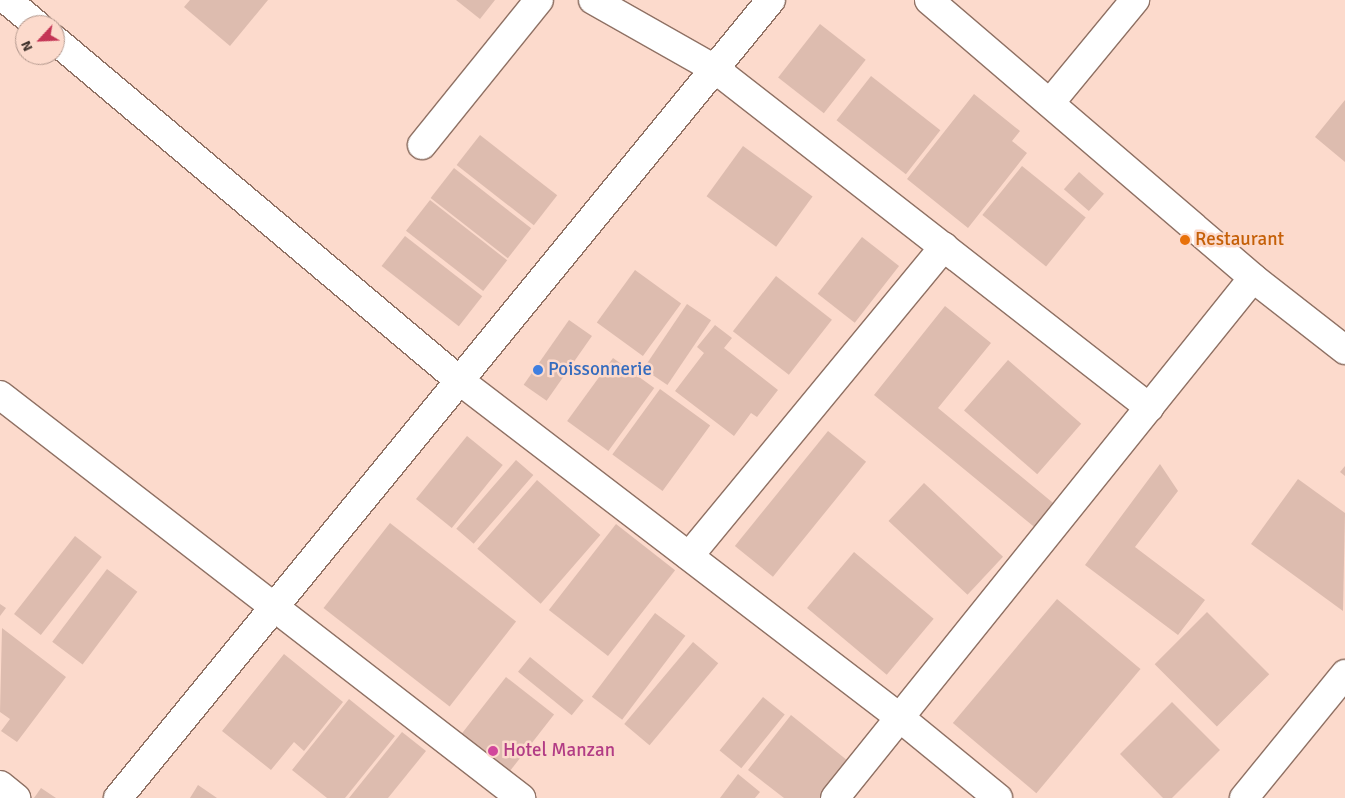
<!DOCTYPE html>
<html>
<head>
<meta charset="utf-8">
<style>
	body { margin:0 }
	#map { position:relative; width:1345px; height:798px; overflow:hidden; background:#fcdacc; font-family:Signika,sans-serif }
	div>[style] { position:absolute }
	[style*='--x'] { left:calc(var(--x)*1px); top:calc(var(--y)*1px); width:calc(var(--w)*1px); rotate:calc(var(--a)*1deg) }
	.building>* { inset:0; background:#ddbcaf; transform-origin:0 0 }
	.roads { filter:drop-shadow(1px 0 #8f7164) drop-shadow(-1px 0 #8f7164) drop-shadow(0 1px #8f7164) drop-shadow(0 -1px #8f7164) }
	.minor>* { height:28px; margin:-14px; padding:0 14px; transform-origin:14px; border-radius:14px; background:#fff }
	.dots>* { width:14px; height:14px; translate:-50% -50%; box-sizing:border-box; border:2px solid #fcdacc; border-radius:50% }
	span { translate:-50% -50%; white-space:nowrap; text-align:center; line-height:1.15; -webkit-text-stroke:5px #fcdacc; paint-order:stroke }
	.food-label { font-size:19px; color:#c56008 }
	.left { translate:0 -50%; text-align:left }
	.shop-label { font-size:19px; color:#366cbe }
	.hotel-label { font-size:19px; color:#b23c85 }
	.north { position:absolute; left:15px; top:15px; width:50px; height:50px; box-sizing:border-box; background:#fcdacc; border:1px solid #b1978c; border-radius:50%; rotate:245deg; font-size:14px; font-weight:700; line-height:20px; text-align:center; color:#40332d }
	.north::after { content:''; display:block; margin:auto; width:18px; height:22px; background:#c43455; clip-path:polygon(50% 0,100% 100%,50% 72%,0 100%) }
</style>
</head>
<body>
<div id="map">
	<div class="building">
		<i style="clip-path:polygon(190px 0,268px 0,230px 46px,184px 7px)"></i>
		<i style="clip-path:polygon(456px 0,495px 0,480px 19px)"></i>
		<i style="left:820px;top:24px;width:58px;height:68px;rotate:38deg"></i>
		<i style="left:871px;top:76px;width:88px;height:56px;rotate:38deg"></i>
		<i style="clip-path:polygon(974px 94px,1020px 131px,1012px 141px,1027px 153px,968px 228px,907px 179px)"></i>
		<i style="clip-path:polygon(1345px 100px,1345px 162px,1315px 137px)"></i>
		<i style="left:480px;top:135px;width:98px;height:38px;rotate:38deg"></i>
		<i style="left:743px;top:146px;width:86px;height:62px;rotate:36deg"></i>
		<i style="left:1022px;top:166px;width:82px;height:63px;rotate:39deg"></i>
		<i style="left:454px;top:168px;width:98px;height:38px;rotate:38deg"></i>
		<i style="left:1079px;top:172px;width:33px;height:23px;rotate:41deg"></i>
		<i style="left:430px;top:200px;width:98px;height:39px;rotate:38deg"></i>
		<i style="left:405px;top:236px;width:98px;height:38px;rotate:38deg"></i>
		<i style="left:862px;top:237px;width:47px;height:72px;rotate:38deg"></i>
		<i style="left:635px;top:270px;width:57px;height:65px;rotate:36deg"></i>
		<i style="left:776px;top:276px;width:71px;height:70px;rotate:38deg"></i>
		<i style="left:687px;top:304px;width:29px;height:78px;rotate:34deg"></i>
		<i style="clip-path:polygon(945px 306px,991px 343px,938px 408px,1058px 507px,1038px 530px,874px 395px)"></i>
		<i style="left:569px;top:320px;width:28px;height:79px;rotate:35deg"></i>
		<i style="clip-path:polygon(715px 325px,732px 338px,724px 348px,778px 390px,757px 417px,751px 413px,734px 436px,675px 391px,704px 353px,697px 347px)"></i>
		<i style="left:613px;top:358px;width:51px;height:78px;rotate:36deg"></i>
		<i style="left:1008px;top:360px;width:97px;height:67px;rotate:41deg"></i>
		<i style="left:660px;top:389px;width:62px;height:81px;rotate:36deg"></i>
		<i style="left:828px;top:431px;width:49px;height:148px;rotate:39deg"></i>
		<i style="left:467px;top:436px;width:46px;height:81px;rotate:39deg"></i>
		<i style="left:516px;top:460px;width:23px;height:91px;rotate:41deg"></i>
		<i style="clip-path:polygon(1160px 464px,1178px 491px,1135px 547px,1205px 600px,1178px 635px,1085px 565px)"></i>
		<i style="clip-path:polygon(1345px 466px,1345px 476px,1340px 472px)"></i>
		<i style="clip-path:polygon(1298px 479px,1345px 513px,1343px 611px,1251px 544px)"></i>
		<i style="left:537px;top:480px;width:84px;height:91px;rotate:41deg"></i>
		<i style="left:924px;top:483px;width:108px;height:52px;rotate:43deg"></i>
		<i style="left:390px;top:523px;width:160px;height:108px;rotate:38deg"></i>
		<i style="left:616px;top:524px;width:75px;height:109px;rotate:38deg"></i>
		<i style="left:75px;top:536px;width:34px;height:99px;rotate:38deg"></i>
		<i style="left:854px;top:552px;width:104px;height:73px;rotate:40deg"></i>
		<i style="left:107px;top:569px;width:38px;height:91px;rotate:37deg"></i>
		<i style="left:1057px;top:599px;width:109px;height:162px;rotate:40deg"></i>
		<i style="clip-path:polygon(0 604px,6px 608px,0 616px)"></i>
		<i style="left:1207px;top:612px;width:88px;height:74px;rotate:45deg"></i>
		<i style="left:655px;top:613px;width:38px;height:105px;rotate:37deg"></i>
		<i style="clip-path:polygon(2px 628px,66px 677px,17px 742px,1px 731px,10px 719px,0 712px)"></i>
		<i style="left:693px;top:642px;width:33px;height:107px;rotate:40deg"></i>
		<i style="clip-path:polygon(284px 654px,343px 702px,304px 751px,294px 742px,271px 770px,222px 731px)"></i>
		<i style="left:530px;top:657px;width:69px;height:19px;rotate:39deg"></i>
		<i style="left:506px;top:677px;width:61px;height:73px;rotate:38deg"></i>
		<i style="left:763px;top:697px;width:28px;height:69px;rotate:39deg"></i>
		<i style="clip-path:polygon(349px 699px,395px 736px,345px 798px,327px 798px,292px 770px)"></i>
		<i style="clip-path:polygon(1172px 702px,1220px 750px,1172px 798px,1163px 798px,1120px 754px)"></i>
		<i style="clip-path:polygon(791px 715px,853px 765px,827px 798px,784px 798px,748px 770px)"></i>
		<i style="clip-path:polygon(402px 732px,426px 751px,388px 798px,349px 798px)"></i>
		<i style="clip-path:polygon(738px 774px,760px 792px,755px 798px,720px 798px)"></i>
		<i style="clip-path:polygon(198px 785px,217px 798px,190px 798px)"></i>
		<i style="clip-path:polygon(41px 788px,56px 798px,34px 798px)"></i>
	</div>
	<div class="roads">
		<div class="minor">
			<i style="--x:7;--y:0;--w:39;--a:40"></i>
			<i style="--x:593;--y:0;--w:140;--a:29.5"></i>
			<i style="--x:715;--y:69;--w:551;--a:37.93"></i>
			<i style="--x:929;--y:0;--w:427;--a:40.6"></i>
			<i style="--x:1253;--y:278;--w:117;--a:38"></i>
			<i style="--x:55;--y:40;--w:529;--a:40.1"></i>
			<i style="--x:460;--y:381;--w:553;--a:37.43"></i>
			<i style="--x:899;--y:717;--w:128;--a:39.3"></i>
			<i style="--x:1050;--y:103;--w:134;--a:-50.5"></i>
			<i style="--x:422;--y:145;--w:186;--a:-51.1"></i>
			<i style="--x:0;--y:395;--w:659;--a:37.72"></i>
			<i style="--x:689;--y:556;--w:401;--a:-50.5"></i>
			<i style="--x:0;--y:785;--w:21;--a:39"></i>
			<i style="--x:118;--y:798;--w:1031;--a:-50.71"></i>
			<i style="--x:835;--y:798;--w:667;--a:-51.21"></i>
			<i style="--x:1244;--y:798;--w:160;--a:-50.8"></i>
		</div>
	</div>
	<div class="dots">
		<i style="left:1185px;top:240px;background:#e8710a"></i>
		<i style="left:538px;top:370px;background:#3f7fe0"></i>
		<i style="left:493px;top:751px;background:#d1479c"></i>
	</div>
	<div class="food-label">
		<span class="left" style="left:1195px;top:240px">Restaurant</span>
	</div>
	<div class="shop-label">
		<span class="left" style="left:548px;top:370px">Poissonnerie</span>
	</div>
	<div class="hotel-label">
		<span class="left" style="left:503px;top:751px">Hotel Manzan</span>
	</div>
	<div class="north">N</div>
</div>
</body>
</html>
